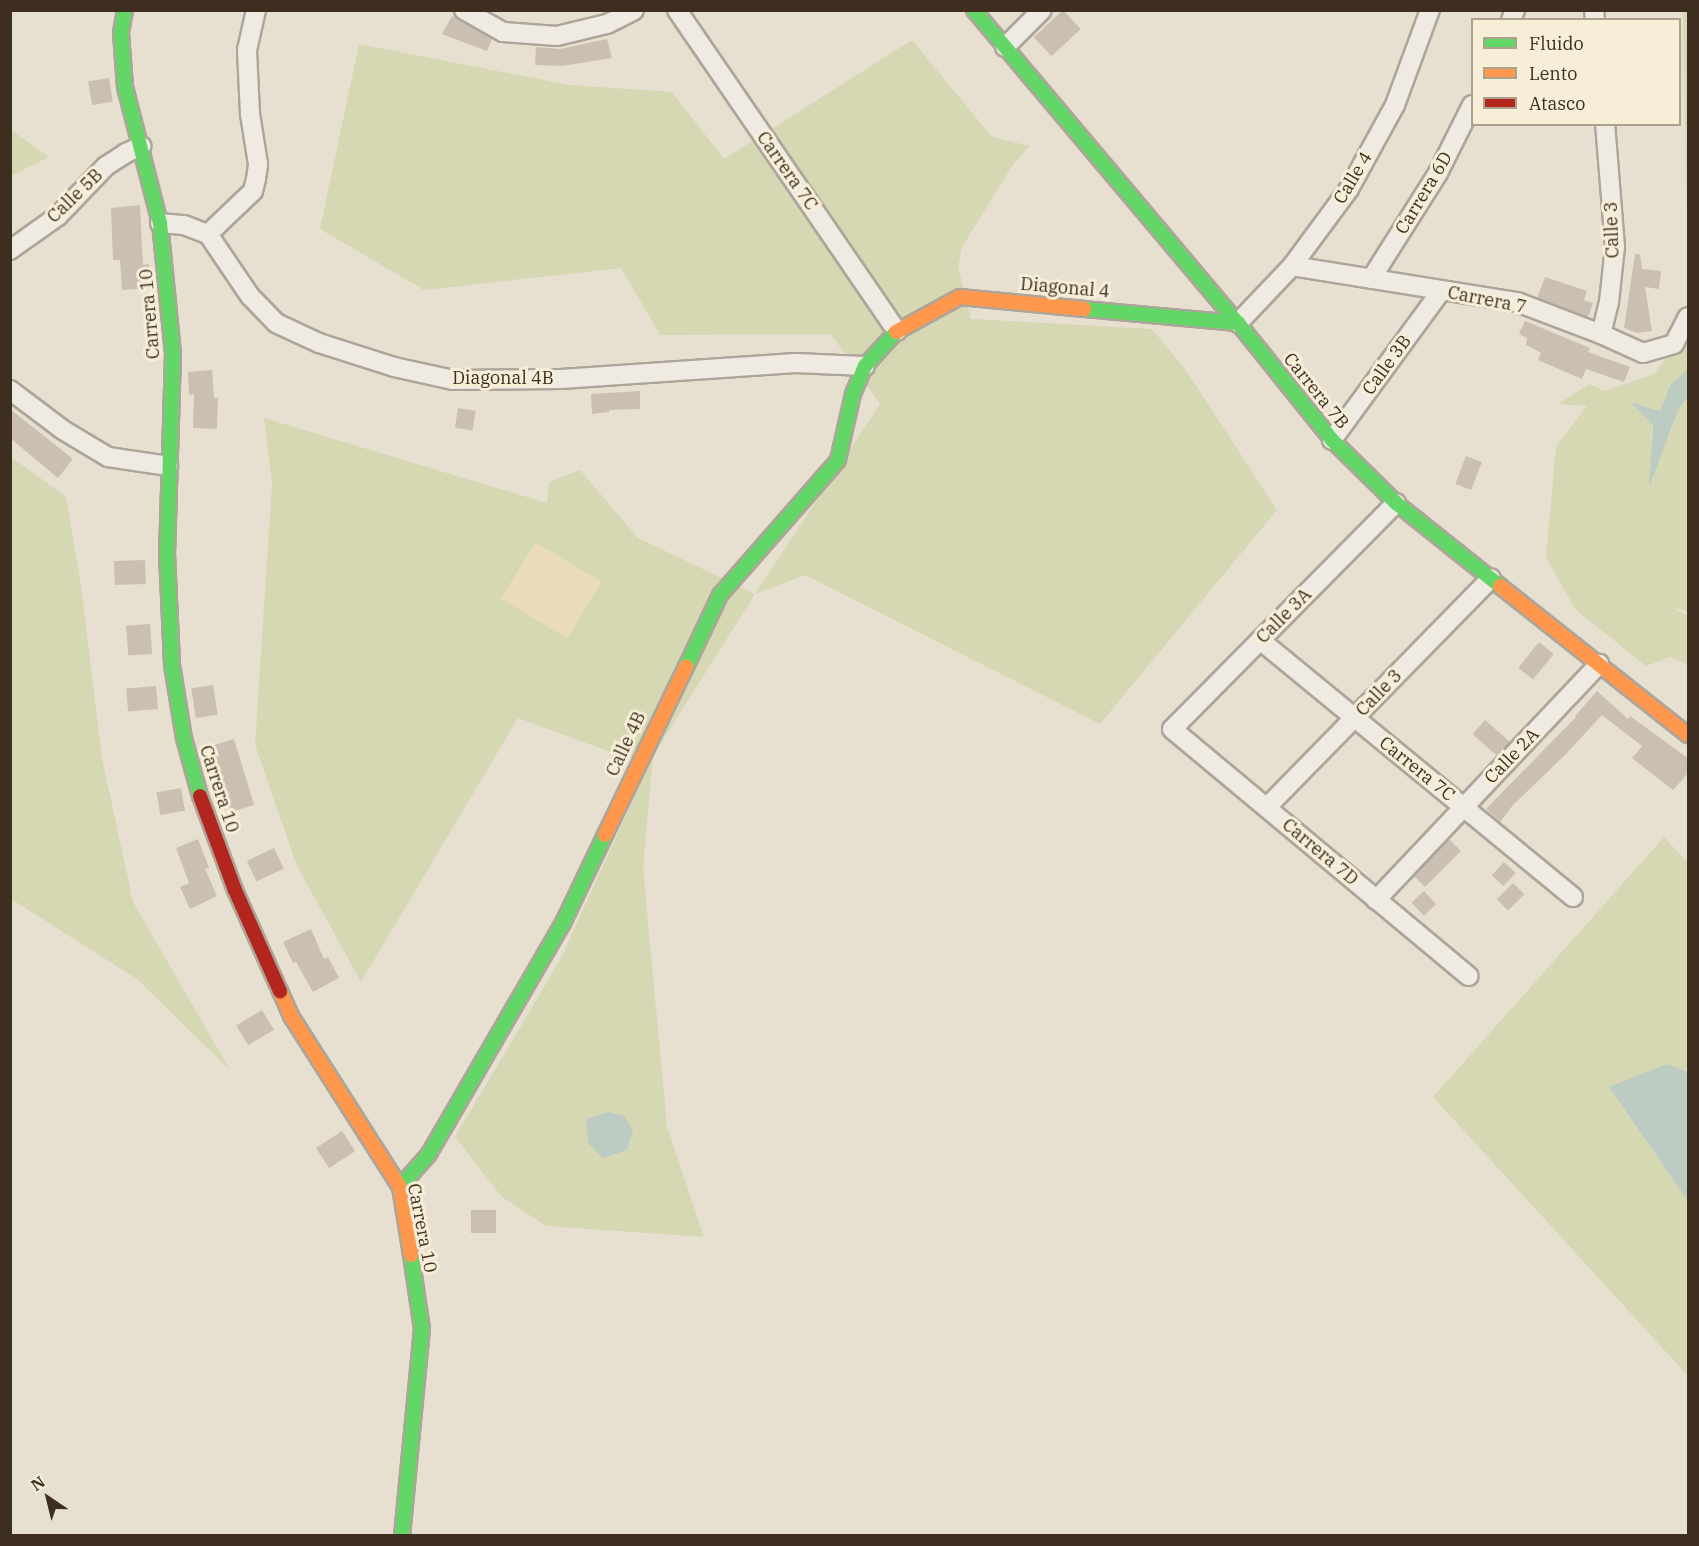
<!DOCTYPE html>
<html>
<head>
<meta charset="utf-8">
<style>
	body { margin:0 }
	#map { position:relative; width:1699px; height:1546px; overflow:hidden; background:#e7e0d1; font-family:"IBM Plex Serif",serif }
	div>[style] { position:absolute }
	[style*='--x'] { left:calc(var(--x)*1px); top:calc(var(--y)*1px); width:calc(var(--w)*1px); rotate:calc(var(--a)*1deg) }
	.green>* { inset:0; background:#d6d7b3 }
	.sand>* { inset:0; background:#eadcb9; transform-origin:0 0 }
	.water>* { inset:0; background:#bcccc2 }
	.building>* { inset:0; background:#cbbfb2; transform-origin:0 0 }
	.roads { filter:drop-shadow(2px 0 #ada599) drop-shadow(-2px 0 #ada599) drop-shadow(0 2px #ada599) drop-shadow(0 -2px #ada599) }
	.street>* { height:18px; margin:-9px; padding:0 9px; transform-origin:9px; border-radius:9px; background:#efebe3 }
	.fast>* { height:14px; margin:-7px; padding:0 7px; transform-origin:7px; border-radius:7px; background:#63d668 }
	.slow>* { height:14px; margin:-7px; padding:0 7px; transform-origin:7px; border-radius:7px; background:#ff974d }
	.jam>* { height:14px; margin:-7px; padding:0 7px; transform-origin:7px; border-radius:7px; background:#b3261e }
	span { translate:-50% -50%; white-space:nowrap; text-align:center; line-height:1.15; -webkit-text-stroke:6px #f7eed8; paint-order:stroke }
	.street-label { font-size:18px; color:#3d2e20 }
	.frame { position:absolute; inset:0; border:12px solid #3d2e20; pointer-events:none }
	.legend { position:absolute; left:1471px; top:18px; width:210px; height:108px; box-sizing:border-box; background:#f7eed8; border:2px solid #ada18e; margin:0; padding:8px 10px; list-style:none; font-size:18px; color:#3d2e20 }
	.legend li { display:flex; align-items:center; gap:12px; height:30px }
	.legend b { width:30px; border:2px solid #ada18e }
	.north { position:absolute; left:18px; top:1468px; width:60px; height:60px; -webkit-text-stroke:4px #f7eed8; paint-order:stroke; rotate:325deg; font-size:16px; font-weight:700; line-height:24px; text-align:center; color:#3d2e20 }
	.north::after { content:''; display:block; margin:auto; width:21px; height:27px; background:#3d2e20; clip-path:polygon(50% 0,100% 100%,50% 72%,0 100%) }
</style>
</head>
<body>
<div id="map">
	<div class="green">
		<i style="clip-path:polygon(1683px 11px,1688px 11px,1688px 278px,1688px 271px)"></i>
		<i style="clip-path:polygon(912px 40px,992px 137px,1030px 146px,1014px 163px,962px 247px,958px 267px,971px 319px,1152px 329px,1185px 369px,1277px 510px,1100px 724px,805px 575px,755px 594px,653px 756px,643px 868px,667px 1126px,704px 1237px,546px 1226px,502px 1197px,455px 1137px,560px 960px,653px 756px,624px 757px,518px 718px,361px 982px,297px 866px,255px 745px,272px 484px,264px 418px,547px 503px,549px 482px,580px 470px,638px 538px,755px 594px,880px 404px,831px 334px,660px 335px,621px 268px,424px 290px,320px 229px,359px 44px,569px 85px,672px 92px,724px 159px)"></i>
		<i style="clip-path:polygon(10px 129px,49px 157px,11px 176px,10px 176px)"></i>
		<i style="clip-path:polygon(1688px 328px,1688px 369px,1670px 385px,1660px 411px,1631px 403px,1653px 425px,1651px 438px,1669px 438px,1678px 411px,1688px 396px,1688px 611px,1672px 608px,1688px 616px,1688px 665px,1670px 657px,1646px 666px,1575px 609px,1546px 557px,1556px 447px,1587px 406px,1558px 404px,1589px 384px,1605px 391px,1654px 374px)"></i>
		<i style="clip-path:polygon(10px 456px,66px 497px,80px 578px,102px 758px,133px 902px,230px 1070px,137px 979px,11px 899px)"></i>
		<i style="clip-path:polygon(1664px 837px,1688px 863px,1688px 1072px,1687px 1069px,1609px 1087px,1688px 1201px,1688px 1376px,1433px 1097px)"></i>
	</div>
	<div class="sand">
		<i style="left:535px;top:542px;width:77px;height:66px;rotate:31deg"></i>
	</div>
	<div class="water">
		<i style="clip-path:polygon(1688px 369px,1688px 396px,1678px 411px,1649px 487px,1653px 425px,1630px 402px,1660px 411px,1670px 385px)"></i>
		<i style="clip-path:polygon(1667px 1064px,1688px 1072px,1688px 1201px,1609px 1087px)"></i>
		<i style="clip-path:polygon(609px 1112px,624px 1116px,633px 1130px,627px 1150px,603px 1158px,588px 1143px,586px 1119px)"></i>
	</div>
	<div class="building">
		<i style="left:1063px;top:10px;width:26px;height:40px;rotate:47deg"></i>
		<i style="clip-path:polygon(452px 16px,492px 39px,487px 51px,442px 34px)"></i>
		<i style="clip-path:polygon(607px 39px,612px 58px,562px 66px,535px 65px,536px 47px,560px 49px)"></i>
		<i style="left:109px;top:78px;width:24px;height:21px;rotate:81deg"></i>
		<i style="clip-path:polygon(140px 205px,143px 265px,149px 264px,151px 288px,122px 290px,120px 260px,113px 260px,111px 208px)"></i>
		<i style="clip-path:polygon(1635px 254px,1640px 254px,1642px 269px,1661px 271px,1659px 289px,1645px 287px,1652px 331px,1637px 333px,1624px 328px)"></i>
		<i style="clip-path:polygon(1545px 277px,1587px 291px,1584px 300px,1593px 303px,1588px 317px,1537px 298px)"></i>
		<i style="clip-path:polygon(1525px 321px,1590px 348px,1588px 352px,1630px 367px,1624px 382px,1586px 369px,1582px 379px,1538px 360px,1541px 353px,1526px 345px,1527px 338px,1519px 334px)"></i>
		<i style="clip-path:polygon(212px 370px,214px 398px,218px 398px,217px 429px,193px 428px,194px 394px,189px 395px,188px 372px)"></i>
		<i style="clip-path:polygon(640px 391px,640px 409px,609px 410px,609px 412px,592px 414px,591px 394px)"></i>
		<i style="left:458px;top:408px;width:18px;height:20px;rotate:9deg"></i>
		<i style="clip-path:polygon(10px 409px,73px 459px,58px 478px,10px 438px)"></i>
		<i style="left:1466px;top:456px;width:17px;height:30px;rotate:21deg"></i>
		<i style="left:145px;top:560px;width:24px;height:31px;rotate:88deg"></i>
		<i style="left:150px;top:624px;width:30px;height:24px;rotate:86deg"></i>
		<i style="left:1539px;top:642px;width:19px;height:33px;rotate:39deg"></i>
		<i style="left:213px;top:685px;width:30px;height:22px;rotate:81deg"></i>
		<i style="left:156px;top:686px;width:23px;height:30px;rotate:85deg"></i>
		<i style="clip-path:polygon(1597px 691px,1628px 719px,1630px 716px,1689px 759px,1689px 772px,1673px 790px,1632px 758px,1642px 746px,1602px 715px,1566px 754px,1513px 805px,1500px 822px,1486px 809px,1576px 717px,1575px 716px)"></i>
		<i style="left:1485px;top:720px;width:33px;height:19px;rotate:41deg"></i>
		<i style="left:234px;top:739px;width:69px;height:24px;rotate:73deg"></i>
		<i style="left:181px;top:788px;width:23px;height:25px;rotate:80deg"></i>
		<i style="clip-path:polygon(198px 839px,209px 868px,205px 869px,217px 896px,190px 909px,180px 887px,189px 883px,176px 848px)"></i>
		<i style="left:1449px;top:839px;width:17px;height:51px;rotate:45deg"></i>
		<i style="left:274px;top:848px;width:23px;height:30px;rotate:65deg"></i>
		<i style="left:1504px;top:862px;width:16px;height:18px;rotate:43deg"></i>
		<i style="left:1513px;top:883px;width:16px;height:23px;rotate:45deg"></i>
		<i style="left:1424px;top:891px;width:18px;height:17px;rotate:47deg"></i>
		<i style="clip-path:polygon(311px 929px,324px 959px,328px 957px,339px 978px,313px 992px,296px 962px,293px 963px,283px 942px)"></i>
		<i style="left:262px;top:1010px;width:23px;height:30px;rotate:59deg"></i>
		<i style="left:342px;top:1131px;width:24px;height:31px;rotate:57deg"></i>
		<i style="left:471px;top:1210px;width:25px;height:23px"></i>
	</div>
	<div class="roads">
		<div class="street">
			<i style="--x:464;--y:10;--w:45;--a:29.4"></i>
			<i style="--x:503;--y:32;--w:54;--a:4.2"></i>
			<i style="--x:557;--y:36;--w:51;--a:-13.5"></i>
			<i style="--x:607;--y:24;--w:30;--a:-27"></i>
			<i style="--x:677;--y:10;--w:389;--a:55.6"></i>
			<i style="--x:1594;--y:10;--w:10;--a:84"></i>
			<i style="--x:1511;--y:20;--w:11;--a:-68"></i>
			<i style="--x:1005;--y:47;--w:52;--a:-45"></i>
			<i style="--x:160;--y:223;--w:24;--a:5"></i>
			<i style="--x:184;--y:225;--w:26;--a:21"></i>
			<i style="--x:208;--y:234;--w:75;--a:55.9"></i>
			<i style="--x:250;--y:296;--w:37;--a:46"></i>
			<i style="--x:276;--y:323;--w:47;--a:24.9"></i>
			<i style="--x:319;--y:343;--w:79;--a:17.7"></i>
			<i style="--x:394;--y:367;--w:60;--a:12.4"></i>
			<i style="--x:453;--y:380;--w:108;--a:-0.5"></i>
			<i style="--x:561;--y:379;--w:235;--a:-3.9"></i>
			<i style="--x:795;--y:363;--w:70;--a:2.5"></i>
			<i style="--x:208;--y:234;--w:62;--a:-43.7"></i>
			<i style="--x:253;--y:191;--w:12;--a:-76"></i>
			<i style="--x:256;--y:179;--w:15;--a:-82"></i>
			<i style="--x:258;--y:164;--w:51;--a:-99.1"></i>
			<i style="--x:250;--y:114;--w:64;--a:-92.7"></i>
			<i style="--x:247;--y:50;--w:41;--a:-77.3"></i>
			<i style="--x:10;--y:250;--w:59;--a:-35.3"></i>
			<i style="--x:58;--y:216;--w:69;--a:-46.2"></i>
			<i style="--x:106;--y:166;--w:24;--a:-33"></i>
			<i style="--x:126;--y:153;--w:17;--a:-24"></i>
			<i style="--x:1292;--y:266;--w:228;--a:9.1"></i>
			<i style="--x:1517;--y:302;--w:90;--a:20.9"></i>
			<i style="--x:1601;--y:334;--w:46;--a:24.3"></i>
			<i style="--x:1643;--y:353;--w:32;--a:-16"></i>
			<i style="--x:1674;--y:344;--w:30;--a:-63"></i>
			<i style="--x:1371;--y:279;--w:125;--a:-57.7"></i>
			<i style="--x:1438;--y:173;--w:76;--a:-63.4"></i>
			<i style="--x:1238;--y:323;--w:79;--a:-46.5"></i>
			<i style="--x:1292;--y:266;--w:96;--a:-53.5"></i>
			<i style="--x:1349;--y:189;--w:96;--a:-61.3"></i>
			<i style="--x:1395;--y:105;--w:101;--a:-69.8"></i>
			<i style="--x:1601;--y:334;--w:33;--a:-76"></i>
			<i style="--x:1609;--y:302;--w:55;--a:-83.8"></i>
			<i style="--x:1615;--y:247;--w:123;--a:-94.6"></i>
			<i style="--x:10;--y:390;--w:66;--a:37"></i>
			<i style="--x:63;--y:430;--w:52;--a:31"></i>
			<i style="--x:108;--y:457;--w:61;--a:8.5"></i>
			<i style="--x:1332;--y:440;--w:185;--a:-53.8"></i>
			<i style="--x:1396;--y:503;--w:318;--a:134.7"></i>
			<i style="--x:1172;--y:729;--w:386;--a:39.8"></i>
			<i style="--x:1260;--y:640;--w:405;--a:39.4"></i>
			<i style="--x:1267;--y:807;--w:320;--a:-45.6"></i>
			<i style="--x:1376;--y:900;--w:325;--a:-46.6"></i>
		</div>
		<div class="fast">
			<i style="--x:125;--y:10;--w:23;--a:100"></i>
			<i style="--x:121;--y:33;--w:54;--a:85.8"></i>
			<i style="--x:125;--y:87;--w:140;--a:75.6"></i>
			<i style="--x:160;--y:223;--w:132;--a:84.3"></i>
			<i style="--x:173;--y:354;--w:200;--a:91.7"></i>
			<i style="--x:167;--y:554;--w:111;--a:87.4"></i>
			<i style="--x:172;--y:665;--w:74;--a:80.7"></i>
			<i style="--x:184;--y:738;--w:60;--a:74.6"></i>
			<i style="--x:974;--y:10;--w:409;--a:49.9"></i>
			<i style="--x:1238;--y:323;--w:150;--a:51.2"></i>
			<i style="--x:1332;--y:440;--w:90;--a:44.5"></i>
			<i style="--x:1396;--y:503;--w:133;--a:38.6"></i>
			<i style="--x:1084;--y:309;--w:155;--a:5.2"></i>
			<i style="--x:686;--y:667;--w:80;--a:-64.7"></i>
			<i style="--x:720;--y:595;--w:179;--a:-48.8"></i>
			<i style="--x:838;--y:460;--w:68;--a:-77.2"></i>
			<i style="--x:853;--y:394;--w:30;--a:-67"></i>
			<i style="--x:865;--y:366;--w:46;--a:-47.6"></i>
			<i style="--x:400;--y:1187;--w:44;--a:-48.7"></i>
			<i style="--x:429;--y:1154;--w:267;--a:-59.9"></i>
			<i style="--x:563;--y:923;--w:98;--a:-64.5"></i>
			<i style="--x:402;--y:1536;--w:208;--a:-84.5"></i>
			<i style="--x:422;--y:1329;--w:75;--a:-98.5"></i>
		</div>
		<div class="slow">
			<i style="--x:896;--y:332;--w:73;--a:-28.7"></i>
			<i style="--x:960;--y:297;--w:125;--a:5.5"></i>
			<i style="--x:1500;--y:586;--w:240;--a:38.4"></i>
			<i style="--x:605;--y:835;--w:187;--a:-64.3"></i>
			<i style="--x:280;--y:991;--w:27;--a:66"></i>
			<i style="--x:291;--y:1016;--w:203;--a:57.5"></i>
			<i style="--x:400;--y:1187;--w:69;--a:80.8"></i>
		</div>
		<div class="jam">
			<i style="--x:200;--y:796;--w:100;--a:69.6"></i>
			<i style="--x:235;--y:890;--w:111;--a:66"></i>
		</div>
	</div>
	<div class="street-label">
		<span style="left:787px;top:171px;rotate:55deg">Carrera 7C</span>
		<span style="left:1353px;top:178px;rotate:-59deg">Calle 4</span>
		<span style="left:1424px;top:193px;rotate:-59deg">Carrera 6D</span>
		<span style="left:75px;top:196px;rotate:-44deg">Calle 5B</span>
		<span style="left:1612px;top:230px;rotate:-92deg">Calle 3</span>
		<span style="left:1065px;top:288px;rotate:5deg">Diagonal 4</span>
		<span style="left:1487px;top:300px;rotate:11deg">Carrera 7</span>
		<span style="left:150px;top:314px;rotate:-95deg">Carrera 10</span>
		<span style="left:1387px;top:365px;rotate:-54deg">Calle 3B</span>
		<span style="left:503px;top:378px">Diagonal 4B</span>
		<span style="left:1316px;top:391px;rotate:51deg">Carrera 7B</span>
		<span style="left:1284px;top:616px;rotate:-45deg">Calle 3A</span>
		<span style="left:1379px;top:693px;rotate:-46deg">Calle 3</span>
		<span style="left:626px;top:744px;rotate:-65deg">Calle 4B</span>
		<span style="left:1512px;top:756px;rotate:-46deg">Calle 2A</span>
		<span style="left:1417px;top:769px;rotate:39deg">Carrera 7C</span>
		<span style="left:219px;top:789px;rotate:72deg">Carrera 10</span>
		<span style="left:1320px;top:852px;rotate:40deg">Carrera 7D</span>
		<span style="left:422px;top:1228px;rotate:79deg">Carrera 10</span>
	</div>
	<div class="frame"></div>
	<ul class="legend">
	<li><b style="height:8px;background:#63d668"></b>Fluido</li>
	<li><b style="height:8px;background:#ff974d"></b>Lento</li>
	<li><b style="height:8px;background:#b3261e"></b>Atasco</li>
	</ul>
	<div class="north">N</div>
</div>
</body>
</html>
